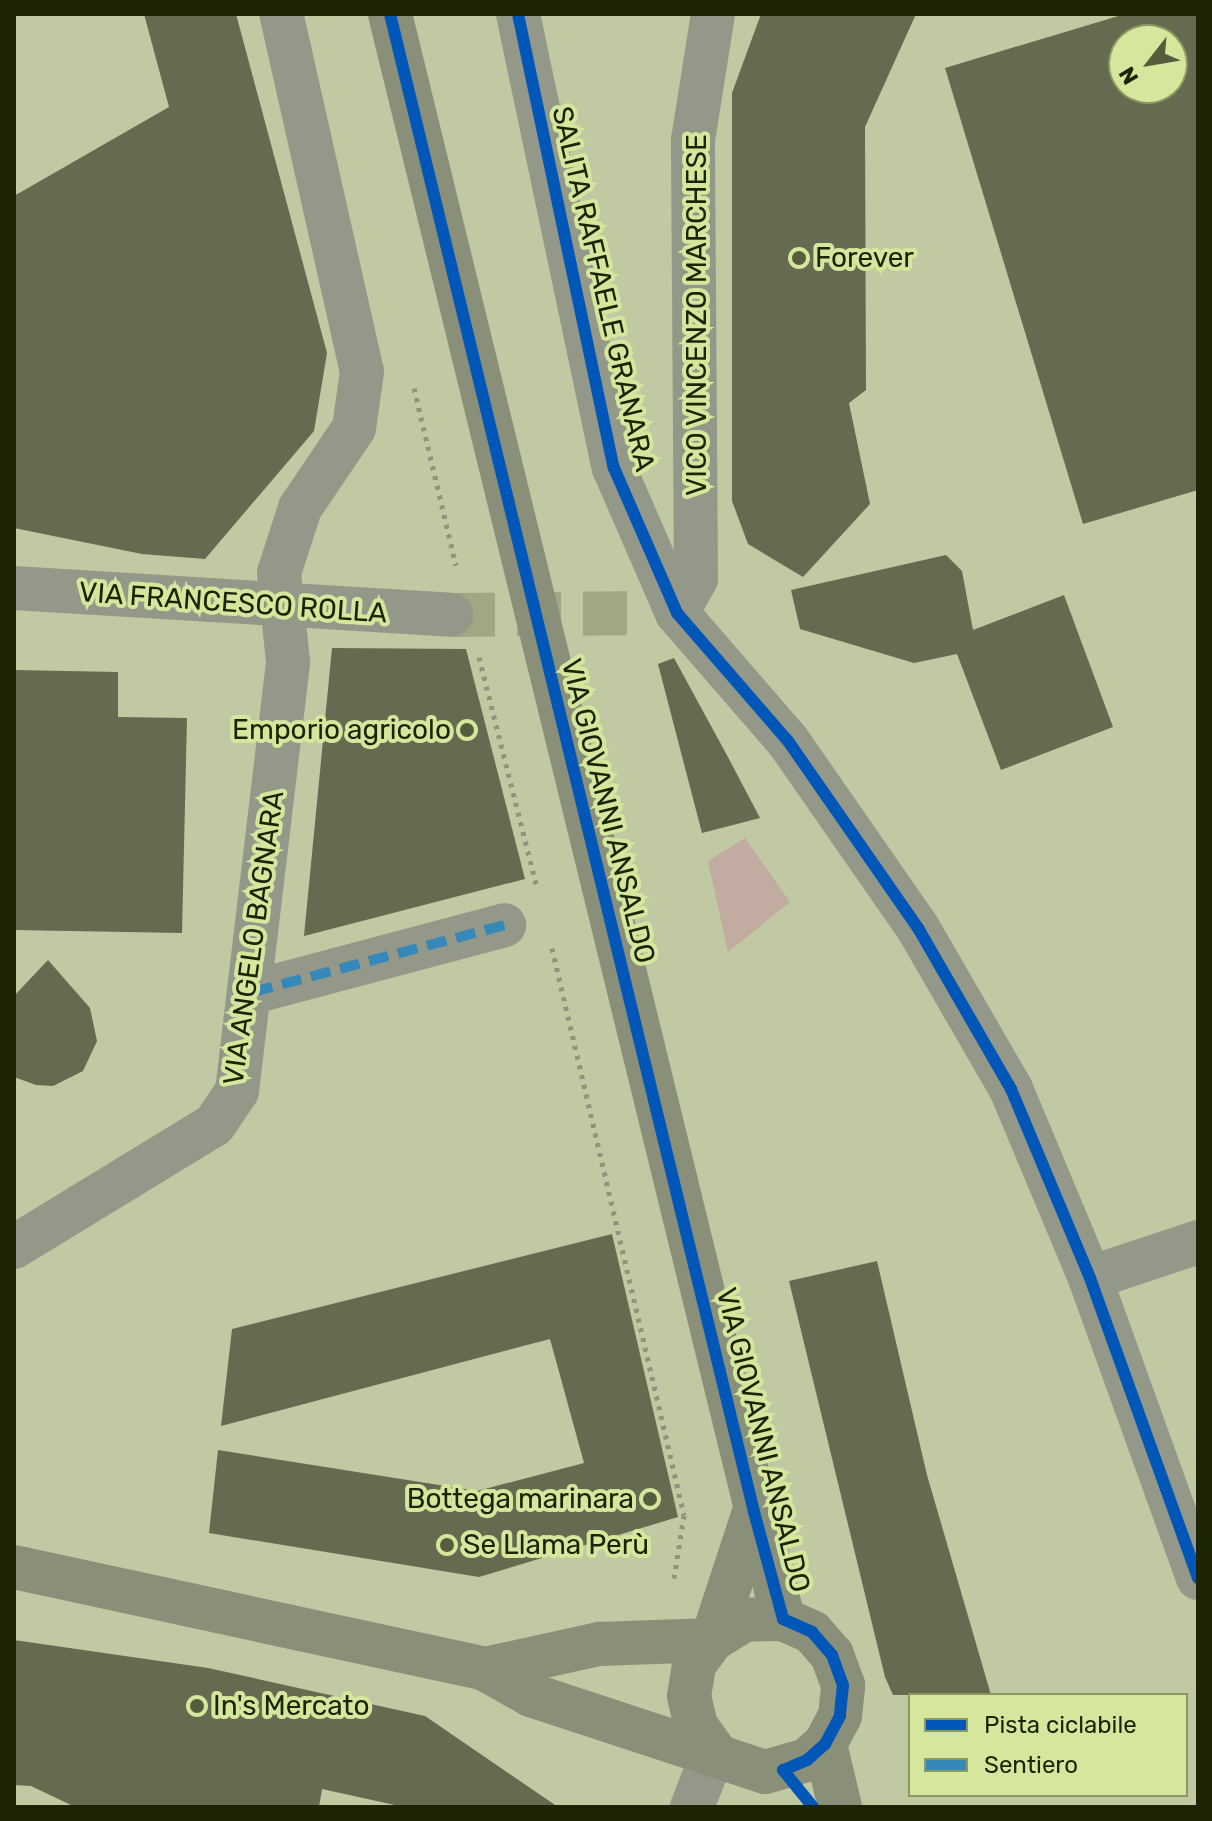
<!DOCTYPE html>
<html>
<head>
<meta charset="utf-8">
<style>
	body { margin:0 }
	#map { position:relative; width:1212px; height:1821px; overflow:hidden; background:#c0c9a1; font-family:Rubik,sans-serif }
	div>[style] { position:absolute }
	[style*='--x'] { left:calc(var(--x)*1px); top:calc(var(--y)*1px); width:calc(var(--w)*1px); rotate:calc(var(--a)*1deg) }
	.green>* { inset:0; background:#c2aba1 }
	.building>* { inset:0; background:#656a51 }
	.minor-tunnel>* { height:44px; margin-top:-22px; transform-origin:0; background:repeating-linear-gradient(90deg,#9fa882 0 44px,transparent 0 66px) }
	.path>* { height:5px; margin-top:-2.5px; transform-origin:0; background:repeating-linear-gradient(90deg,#90947f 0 4px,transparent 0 10px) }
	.minor>* { height:44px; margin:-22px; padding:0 22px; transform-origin:22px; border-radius:22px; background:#949889 }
	.major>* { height:44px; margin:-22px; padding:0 22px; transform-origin:22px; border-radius:22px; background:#8a8f79 }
	.quiet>* { height:10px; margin-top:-5px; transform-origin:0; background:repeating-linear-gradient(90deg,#3688b9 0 20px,transparent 0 30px) }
	.cycleway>* { height:12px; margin:-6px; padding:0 6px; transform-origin:6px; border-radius:6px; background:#0057b8 }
	.dots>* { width:22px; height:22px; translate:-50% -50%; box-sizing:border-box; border:4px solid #d5e79d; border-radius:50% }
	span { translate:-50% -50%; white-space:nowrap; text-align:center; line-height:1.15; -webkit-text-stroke:8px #d5e79d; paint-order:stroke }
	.poi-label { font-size:28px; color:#1d2305 }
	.left { translate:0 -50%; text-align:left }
	.right { translate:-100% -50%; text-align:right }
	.street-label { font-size:28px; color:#1d2305 }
	.frame { position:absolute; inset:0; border:16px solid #1d2305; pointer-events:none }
	.legend { position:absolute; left:908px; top:1693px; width:280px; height:104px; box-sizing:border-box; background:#d5e79d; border:2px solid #8b9960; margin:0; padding:10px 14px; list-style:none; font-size:24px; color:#1d2305 }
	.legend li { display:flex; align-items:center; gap:16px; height:40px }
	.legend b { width:40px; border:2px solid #8b9960 }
	.north { position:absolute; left:1108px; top:24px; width:80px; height:80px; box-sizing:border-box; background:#d5e79d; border:2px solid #8b9960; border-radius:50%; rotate:239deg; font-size:22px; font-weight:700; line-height:32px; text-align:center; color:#1d2305 }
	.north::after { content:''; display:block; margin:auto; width:28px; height:36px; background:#565d3c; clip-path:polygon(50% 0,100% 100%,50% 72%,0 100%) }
</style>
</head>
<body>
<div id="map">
	<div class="green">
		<i style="clip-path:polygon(745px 838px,790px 902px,728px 952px,708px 861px)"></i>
	</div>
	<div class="building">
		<i style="clip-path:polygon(144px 14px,236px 14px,327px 353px,314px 431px,205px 559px,142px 554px,14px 528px,14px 196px,169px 107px)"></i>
		<i style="clip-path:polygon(761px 14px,916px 14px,865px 127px,866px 390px,849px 403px,870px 504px,803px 577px,748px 544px,732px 501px,732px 93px)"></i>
		<i style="clip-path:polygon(evenodd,1125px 14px,1198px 14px,1198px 490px,1083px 524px,945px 68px,1125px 14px,1124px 40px,1172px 40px,1172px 88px,1124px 88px,1124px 40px)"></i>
		<i style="clip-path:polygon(946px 555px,962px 571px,973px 630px,1064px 595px,1113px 727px,1001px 770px,957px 654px,914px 663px,800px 629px,791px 590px)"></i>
		<i style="clip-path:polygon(332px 648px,466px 649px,525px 879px,304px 936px)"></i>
		<i style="clip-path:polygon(674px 658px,729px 759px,760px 818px,702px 833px,658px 664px)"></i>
		<i style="clip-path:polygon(14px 670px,118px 672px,118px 717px,187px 718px,182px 933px,14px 930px)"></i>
		<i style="clip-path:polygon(48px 960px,90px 1008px,97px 1041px,83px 1071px,53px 1086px,36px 1085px,14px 1077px,14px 996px)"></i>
		<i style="clip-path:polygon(612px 1234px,678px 1517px,479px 1577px,209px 1533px,218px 1450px,477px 1491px,584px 1463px,550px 1339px,221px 1426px,232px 1329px)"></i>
		<i style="clip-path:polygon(877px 1261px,927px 1475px,991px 1695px,893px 1695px,885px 1677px,789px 1281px)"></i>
		<i style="clip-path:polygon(14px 1640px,208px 1668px,425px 1716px,558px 1807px,404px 1807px,322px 1789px,319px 1807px,75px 1807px,31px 1786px,14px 1785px)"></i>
	</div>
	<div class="minor-tunnel">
		<i style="--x:451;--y:615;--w:192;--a:-0.6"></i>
	</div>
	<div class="path">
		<i style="--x:414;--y:388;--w:182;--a:76.7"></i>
		<i style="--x:479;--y:657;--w:234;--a:75.9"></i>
		<i style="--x:552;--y:948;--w:582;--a:76.89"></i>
		<i style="--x:684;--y:1515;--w:64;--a:99"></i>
	</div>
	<div class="minor">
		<i style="--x:518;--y:14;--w:464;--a:78.1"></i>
		<i style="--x:614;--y:468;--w:158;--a:66.5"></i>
		<i style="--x:677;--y:613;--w:169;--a:49.1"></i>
		<i style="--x:788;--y:741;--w:228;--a:55.2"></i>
		<i style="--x:918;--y:928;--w:186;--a:60"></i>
		<i style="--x:1011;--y:1089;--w:205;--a:67.3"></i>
		<i style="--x:1090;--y:1278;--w:319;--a:70.2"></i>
		<i style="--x:14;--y:588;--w:438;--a:3.5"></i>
		<i style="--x:677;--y:613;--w:39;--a:-61"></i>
		<i style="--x:696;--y:579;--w:439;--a:-90.4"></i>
		<i style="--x:693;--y:140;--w:128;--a:-81"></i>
		<i style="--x:253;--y:992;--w:260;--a:-14.9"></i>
		<i style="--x:14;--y:1247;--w:234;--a:-31.4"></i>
		<i style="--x:214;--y:1125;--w:41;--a:-55.9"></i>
		<i style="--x:237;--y:1091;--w:432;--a:-83.2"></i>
		<i style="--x:288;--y:662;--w:89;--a:-95.8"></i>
		<i style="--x:279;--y:573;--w:68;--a:-72.1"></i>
		<i style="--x:300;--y:508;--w:97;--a:-56"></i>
		<i style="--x:354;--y:428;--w:57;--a:-81.9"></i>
		<i style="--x:362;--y:372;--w:367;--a:-102.7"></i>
		<i style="--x:1090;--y:1278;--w:114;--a:-18.4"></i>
		<i style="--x:692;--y:1807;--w:60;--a:-68.6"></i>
	</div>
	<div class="major">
		<i style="--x:390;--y:14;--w:1652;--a:76.24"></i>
		<i style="--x:14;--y:1567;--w:482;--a:12.2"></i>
		<i style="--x:485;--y:1669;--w:53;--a:29.5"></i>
		<i style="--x:531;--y:1695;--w:246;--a:18.2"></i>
		<i style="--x:765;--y:1772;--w:44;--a:-15.9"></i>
		<i style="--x:807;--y:1760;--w:24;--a:-42"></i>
		<i style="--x:825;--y:1744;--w:32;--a:-62"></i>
		<i style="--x:840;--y:1716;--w:31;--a:-84"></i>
		<i style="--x:843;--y:1685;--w:32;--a:-110"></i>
		<i style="--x:832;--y:1655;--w:30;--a:-131"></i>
		<i style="--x:812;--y:1632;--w:32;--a:-156"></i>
		<i style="--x:783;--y:1619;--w:39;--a:179"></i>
		<i style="--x:744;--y:1620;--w:38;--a:148"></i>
		<i style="--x:712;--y:1640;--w:31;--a:126"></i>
		<i style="--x:694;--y:1665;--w:31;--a:99"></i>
		<i style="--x:689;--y:1696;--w:31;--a:77"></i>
		<i style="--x:696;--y:1726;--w:31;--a:54"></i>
		<i style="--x:712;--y:1640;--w:135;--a:-71.8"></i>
		<i style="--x:485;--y:1669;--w:117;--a:-12.4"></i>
		<i style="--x:599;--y:1644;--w:113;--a:-2"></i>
		<i style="--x:825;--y:1744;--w:65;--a:76.6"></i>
	</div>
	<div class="quiet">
		<i style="--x:253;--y:992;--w:260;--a:-14.9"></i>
	</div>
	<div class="cycleway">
		<i style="--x:390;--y:14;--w:1542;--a:76.34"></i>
		<i style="--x:754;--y:1512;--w:111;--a:74.8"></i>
		<i style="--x:783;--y:1619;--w:32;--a:24"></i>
		<i style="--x:812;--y:1632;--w:30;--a:49"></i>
		<i style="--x:832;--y:1655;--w:32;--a:70"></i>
		<i style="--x:843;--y:1685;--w:31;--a:96"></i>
		<i style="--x:840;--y:1716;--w:32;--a:118"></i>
		<i style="--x:825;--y:1744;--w:24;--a:138"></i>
		<i style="--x:807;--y:1760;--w:26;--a:157"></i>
		<i style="--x:783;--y:1770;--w:48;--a:51"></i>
		<i style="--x:518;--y:14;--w:464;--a:78.1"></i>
		<i style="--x:614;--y:468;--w:158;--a:66.5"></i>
		<i style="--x:677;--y:613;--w:169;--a:49.1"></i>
		<i style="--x:788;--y:741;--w:228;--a:55.2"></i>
		<i style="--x:918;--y:928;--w:186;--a:60"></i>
		<i style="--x:1011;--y:1089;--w:205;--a:67.3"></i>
		<i style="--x:1090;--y:1278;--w:319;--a:70.2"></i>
	</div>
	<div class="dots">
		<i style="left:799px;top:258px;background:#565d3c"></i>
		<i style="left:467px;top:730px;background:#565d3c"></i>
		<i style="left:650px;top:1499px;background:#565d3c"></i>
		<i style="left:447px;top:1545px;background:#565d3c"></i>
		<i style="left:197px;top:1706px;background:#565d3c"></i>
	</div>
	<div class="poi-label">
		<span class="left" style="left:815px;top:258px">Forever</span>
		<span class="right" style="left:451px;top:730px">Emporio agricolo</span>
		<span class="right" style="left:634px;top:1499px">Bottega marinara</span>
		<span class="left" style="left:463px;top:1545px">Se Llama Perù</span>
		<span class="left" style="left:213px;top:1706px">In's Mercato</span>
	</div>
	<div class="street-label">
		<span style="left:603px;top:289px;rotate:77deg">SALITA RAFFAELE GRANARA</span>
		<span style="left:697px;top:315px;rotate:-90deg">VICO VINCENZO MARCHESE</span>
		<span style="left:233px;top:603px;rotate:4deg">VIA FRANCESCO ROLLA</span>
		<span style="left:608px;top:811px;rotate:76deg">VIA GIOVANNI ANSALDO</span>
		<span style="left:254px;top:938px;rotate:-82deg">VIA ANGELO BAGNARA</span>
		<span style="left:763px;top:1440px;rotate:76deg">VIA GIOVANNI ANSALDO</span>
	</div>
	<div class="frame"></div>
	<ul class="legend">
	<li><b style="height:10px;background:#0057b8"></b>Pista ciclabile</li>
	<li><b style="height:10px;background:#3688b9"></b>Sentiero</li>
	</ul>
	<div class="north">N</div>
</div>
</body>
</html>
